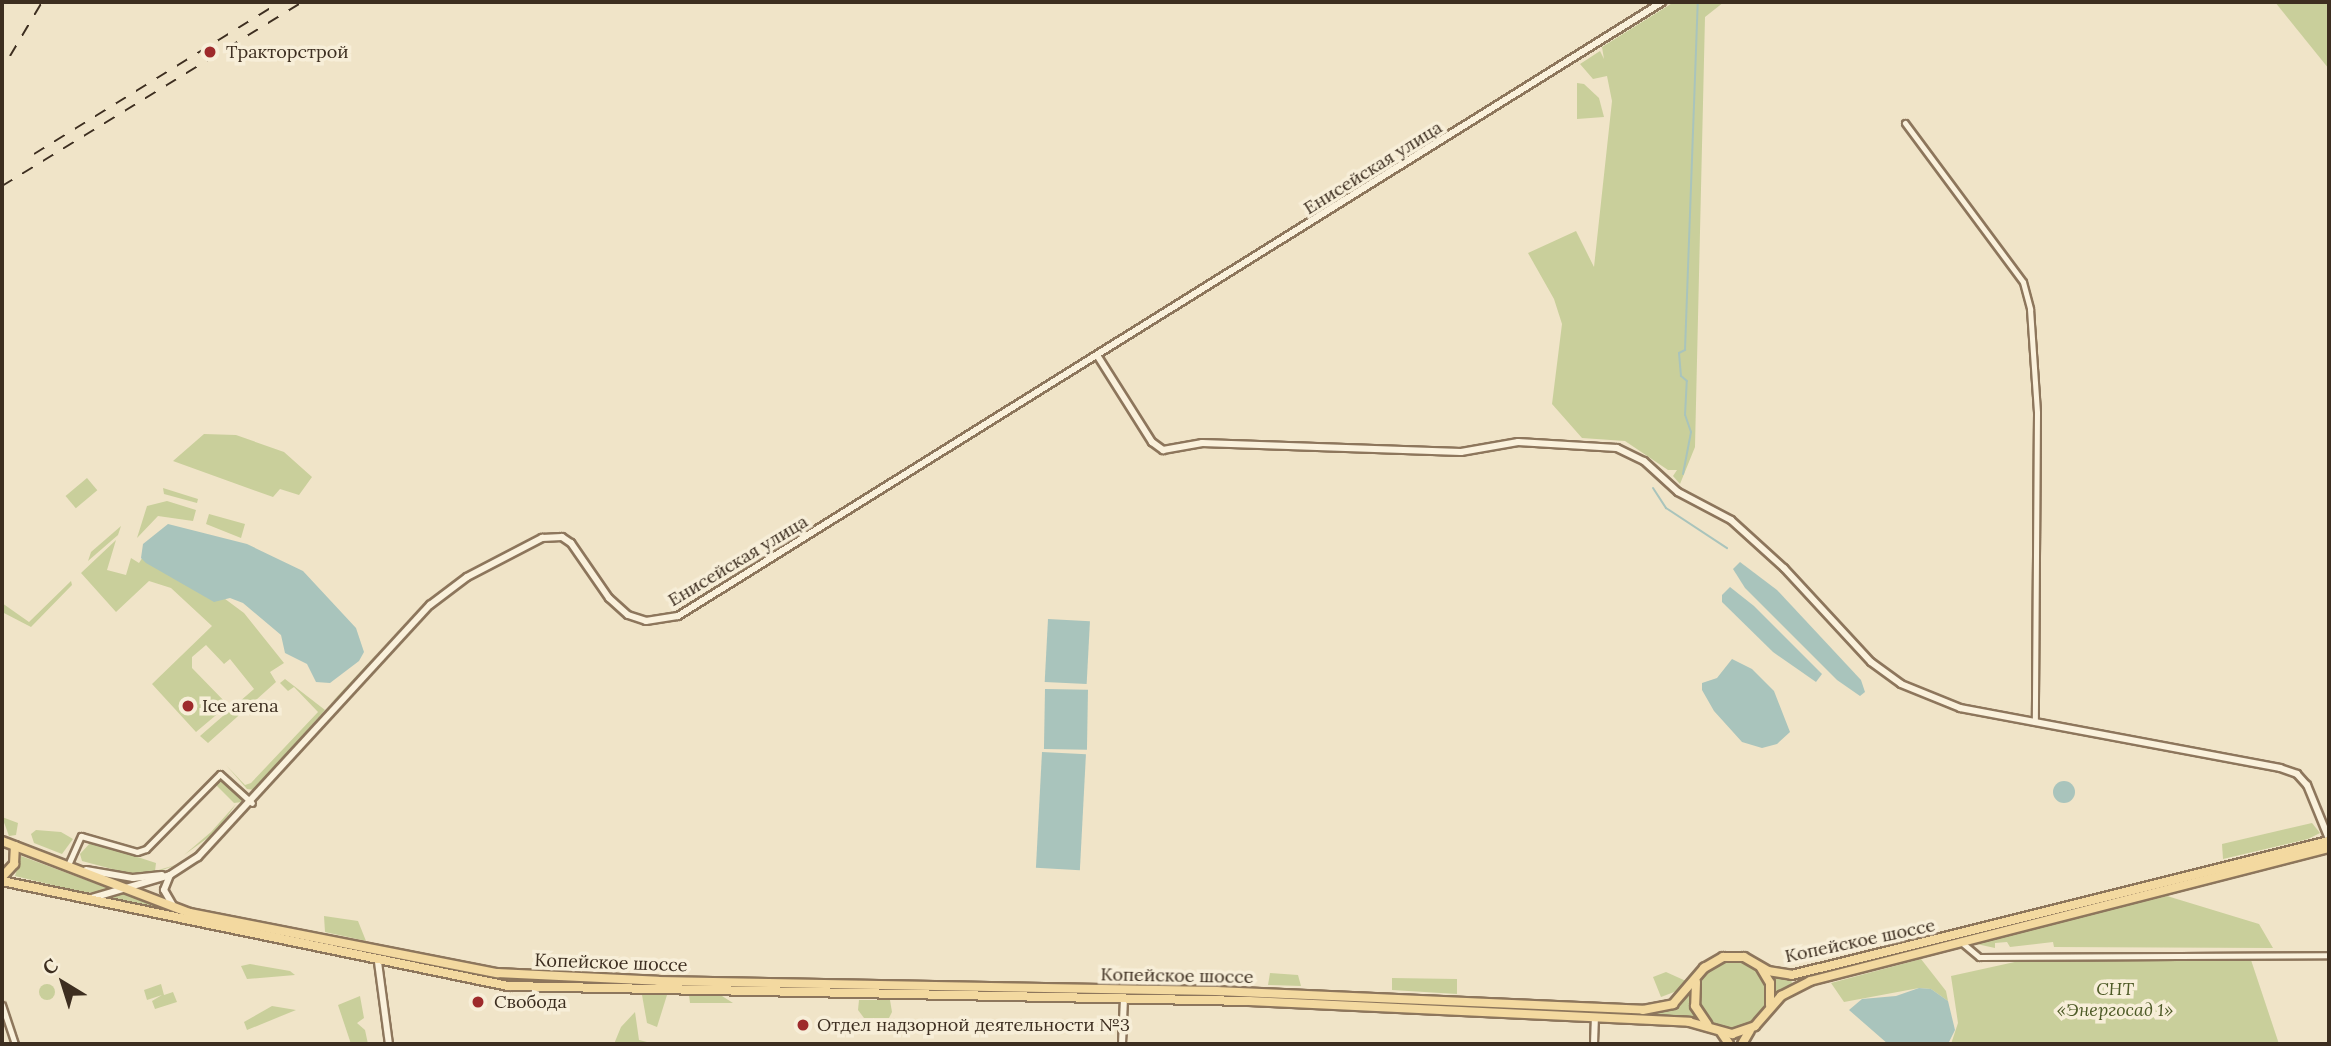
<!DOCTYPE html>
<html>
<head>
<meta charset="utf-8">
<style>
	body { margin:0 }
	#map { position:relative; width:2331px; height:1046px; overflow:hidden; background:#f0e4c8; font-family:Lora,serif }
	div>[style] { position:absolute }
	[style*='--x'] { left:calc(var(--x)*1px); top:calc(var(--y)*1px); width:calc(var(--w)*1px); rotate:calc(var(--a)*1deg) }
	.green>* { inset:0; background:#c9cf9b; transform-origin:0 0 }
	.round { border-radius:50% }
	.water>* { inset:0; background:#a9c4bc; transform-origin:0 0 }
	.stream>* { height:2px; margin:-1px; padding:0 1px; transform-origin:1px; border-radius:1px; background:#a9c4bc }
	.roads { filter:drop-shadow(2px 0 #8d765c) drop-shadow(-2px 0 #8d765c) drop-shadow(0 2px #8d765c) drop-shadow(0 -2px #8d765c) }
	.minor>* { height:5px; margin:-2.5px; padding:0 2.5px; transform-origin:2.5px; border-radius:2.5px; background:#faf1dc }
	.tertiary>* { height:6px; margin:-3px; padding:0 3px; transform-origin:3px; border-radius:3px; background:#faf1dc }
	.primary>* { height:8px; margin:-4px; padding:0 4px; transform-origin:4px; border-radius:4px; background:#f3d9a0 }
	.rail>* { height:2px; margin-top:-1px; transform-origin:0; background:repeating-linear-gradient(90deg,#3d2e20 0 12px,transparent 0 24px) }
	.dots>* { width:19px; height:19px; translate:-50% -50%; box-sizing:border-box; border:4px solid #f7eed8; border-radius:50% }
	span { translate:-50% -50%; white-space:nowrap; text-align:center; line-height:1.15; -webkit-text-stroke:7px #f7eed8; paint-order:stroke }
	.poi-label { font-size:18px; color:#3d2e20 }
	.left { translate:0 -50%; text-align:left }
	.street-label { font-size:18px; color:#3d2e20 }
	.park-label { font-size:18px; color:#4d5a26; font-style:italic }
	.frame { position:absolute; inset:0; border:4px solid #3d2e20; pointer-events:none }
	.north { position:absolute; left:28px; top:948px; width:70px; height:70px; -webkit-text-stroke:5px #f7eed8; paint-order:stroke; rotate:322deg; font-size:19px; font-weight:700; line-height:28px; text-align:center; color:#3d2e20 }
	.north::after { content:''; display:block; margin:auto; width:24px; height:32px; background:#3d2e20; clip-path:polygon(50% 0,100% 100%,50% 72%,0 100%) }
</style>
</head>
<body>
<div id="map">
	<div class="green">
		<i style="clip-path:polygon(1674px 2px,1724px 2px,1705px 17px,1695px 447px,1680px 484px,1673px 476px,1677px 470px,1668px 470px,1625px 441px,1582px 438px,1552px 404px,1562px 324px,1554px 299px,1528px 253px,1576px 231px,1594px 267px,1612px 101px,1607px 76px,1593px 79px,1580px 64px,1600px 51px,1604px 59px,1602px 47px)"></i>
		<i style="clip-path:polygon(2275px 2px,2329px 2px,2329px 69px)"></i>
		<i style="clip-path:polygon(1577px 83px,1584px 84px,1599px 98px,1604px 117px,1577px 119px)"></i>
		<i style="clip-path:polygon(204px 434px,236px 435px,284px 452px,312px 477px,299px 495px,280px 489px,273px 497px,173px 461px)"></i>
		<i style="left:87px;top:478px;width:16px;height:28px;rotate:50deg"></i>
		<i style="clip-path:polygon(163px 488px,198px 499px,197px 503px,164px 494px)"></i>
		<i style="clip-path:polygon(167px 501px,196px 510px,193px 521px,158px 516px,137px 538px,147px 506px)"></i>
		<i style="clip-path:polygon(209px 514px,245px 524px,241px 538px,206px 524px)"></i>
		<i style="clip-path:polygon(121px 526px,118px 535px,88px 561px,91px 552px)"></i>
		<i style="clip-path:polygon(116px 540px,107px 570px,126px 575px,131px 558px,139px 563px,146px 552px,186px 570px,244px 613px,284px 663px,270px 672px,276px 682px,208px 743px,200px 736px,254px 689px,230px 659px,224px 664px,206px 645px,192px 657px,192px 668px,228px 705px,196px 732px,152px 684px,212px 626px,171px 588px,149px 581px,116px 612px,81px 573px)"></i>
		<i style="clip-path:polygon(71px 581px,72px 585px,31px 627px,2px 612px,2px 603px,29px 622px)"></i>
		<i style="clip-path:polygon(375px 656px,375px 661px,330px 704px)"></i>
		<i style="clip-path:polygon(285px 679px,325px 710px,254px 790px,247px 789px,226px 765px,245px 785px,251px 783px,318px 712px,294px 687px,288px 691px,280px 683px)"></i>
		<i style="clip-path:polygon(224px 780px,240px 796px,242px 802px,234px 803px,216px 785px)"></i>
		<i style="clip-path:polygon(236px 804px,216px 832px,184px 855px,211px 832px)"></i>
		<i style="clip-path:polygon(2px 817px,18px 823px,16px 835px,9px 836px)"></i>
		<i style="clip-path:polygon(2312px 823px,2320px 833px,2308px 839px,2223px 859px,2222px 844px)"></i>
		<i style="clip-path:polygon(36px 830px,61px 832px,73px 839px,62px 854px,34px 843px,31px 834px)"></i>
		<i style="clip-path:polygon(91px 842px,156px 863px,155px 871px,179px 864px,154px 873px,127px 873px,82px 861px,80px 854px)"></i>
		<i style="clip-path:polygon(21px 856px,113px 890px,85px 893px,15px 876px)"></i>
		<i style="clip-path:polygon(124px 893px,185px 917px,110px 898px)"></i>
		<i style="clip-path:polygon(2167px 896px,2259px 924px,2273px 948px,2054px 947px,2053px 942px,2010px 947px,2007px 942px,1995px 943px,1995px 948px,1972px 943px)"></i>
		<i style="clip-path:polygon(324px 916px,358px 921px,366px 941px,325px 932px)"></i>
		<i style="clip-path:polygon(2042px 956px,2250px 957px,2279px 1044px,1951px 1044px,1958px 1023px,1951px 976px)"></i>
		<i style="clip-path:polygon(1921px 959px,1946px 991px,1948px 1001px,1931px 989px,1919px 988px,1844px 1002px,1831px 983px)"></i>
		<i class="round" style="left:1697px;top:960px;width:70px;height:70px"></i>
		<i style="clip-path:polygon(250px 964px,290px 971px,295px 975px,247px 979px,241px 966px)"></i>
		<i style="clip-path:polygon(1666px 972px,1686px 981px,1682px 989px,1661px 997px,1653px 977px)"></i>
		<i style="clip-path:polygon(1270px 973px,1298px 975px,1301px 986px,1268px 985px)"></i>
		<i style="clip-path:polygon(1769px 976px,1791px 979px,1792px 983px,1774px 998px)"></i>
		<i style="clip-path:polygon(1392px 978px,1457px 979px,1457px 994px,1392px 990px)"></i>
		<i style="clip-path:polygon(161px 984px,164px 995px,173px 992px,177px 1002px,155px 1009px,152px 1001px,162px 995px,147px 1000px,144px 990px)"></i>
		<i class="round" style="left:39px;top:984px;width:16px;height:16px"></i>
		<i style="clip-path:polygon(1691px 991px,1698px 1019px,1644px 1016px,1672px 1009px)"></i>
		<i style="clip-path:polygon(1195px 994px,1641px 1014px,1641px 1016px,1151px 996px)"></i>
		<i style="clip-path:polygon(642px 995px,667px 995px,657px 1027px,647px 1023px)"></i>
		<i style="clip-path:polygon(689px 995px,722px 996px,733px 1003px,690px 1003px)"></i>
		<i style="clip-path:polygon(360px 996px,364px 1018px,357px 1023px,365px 1030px,368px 1044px,351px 1044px,338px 1005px)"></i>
		<i style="clip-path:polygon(859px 1000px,890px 1000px,892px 1012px,889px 1018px,864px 1018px,858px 1010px)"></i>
		<i style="clip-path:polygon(272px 1006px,296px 1010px,247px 1030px,244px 1022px)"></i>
		<i style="clip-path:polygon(635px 1012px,639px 1040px,655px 1044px,614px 1044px,621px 1027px)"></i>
	</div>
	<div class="water">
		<i style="clip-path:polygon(168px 524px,247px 544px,303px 571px,356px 628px,364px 652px,359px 661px,330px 683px,316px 682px,307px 664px,285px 653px,281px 635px,243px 603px,230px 598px,214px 602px,146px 563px,141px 558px,143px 544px)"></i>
		<i style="clip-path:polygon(1740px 562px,1777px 590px,1861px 680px,1865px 692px,1860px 696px,1837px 680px,1745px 588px,1733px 569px)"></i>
		<i style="clip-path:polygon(1730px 587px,1754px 606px,1822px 674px,1816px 682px,1773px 652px,1722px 602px,1722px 595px)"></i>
		<i style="left:1048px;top:619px;width:42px;height:63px;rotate:3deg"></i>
		<i style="clip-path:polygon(1732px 659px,1752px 669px,1774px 691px,1790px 732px,1777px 744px,1762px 748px,1742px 742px,1714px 711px,1702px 690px,1702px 683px,1717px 678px)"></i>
		<i style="left:1045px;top:689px;width:43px;height:60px;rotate:1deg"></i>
		<i style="left:1042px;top:752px;width:44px;height:116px;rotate:3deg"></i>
		<i class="round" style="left:2053px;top:781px;width:22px;height:22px"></i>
		<i style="clip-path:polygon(1919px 988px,1931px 989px,1948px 1001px,1955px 1030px,1948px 1044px,1888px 1044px,1849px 1010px,1862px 999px,1896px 996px)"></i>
	</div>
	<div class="stream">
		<i style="--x:1683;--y:474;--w:43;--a:-79.2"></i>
		<i style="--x:1691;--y:432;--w:18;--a:-109"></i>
		<i style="--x:1685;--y:415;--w:34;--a:-87"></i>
		<i style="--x:1687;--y:381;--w:8;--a:-140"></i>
		<i style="--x:1681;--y:376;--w:23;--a:-95"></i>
		<i style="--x:1679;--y:353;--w:7;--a:-27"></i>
		<i style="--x:1685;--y:350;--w:348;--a:-87.9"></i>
		<i style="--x:1653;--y:488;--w:24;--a:57"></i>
		<i style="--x:1666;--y:508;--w:73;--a:33.3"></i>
	</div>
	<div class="roads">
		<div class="minor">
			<i style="--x:1905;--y:123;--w:198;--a:53.4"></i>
			<i style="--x:2023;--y:282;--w:28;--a:75"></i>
			<i style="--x:2030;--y:309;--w:104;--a:86.1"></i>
			<i style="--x:2037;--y:413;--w:309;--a:90.4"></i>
			<i style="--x:68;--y:865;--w:32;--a:-66"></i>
			<i style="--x:81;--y:836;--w:58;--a:15.9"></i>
			<i style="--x:137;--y:852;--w:9;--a:-18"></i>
			<i style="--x:146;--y:849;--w:105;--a:-45.4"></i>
			<i style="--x:220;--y:774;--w:43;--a:42.2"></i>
			<i style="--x:1960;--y:941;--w:25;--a:40"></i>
			<i style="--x:1979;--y:957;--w:350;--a:-0.3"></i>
			<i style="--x:2;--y:1005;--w:41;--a:71.6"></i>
		</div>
		<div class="tertiary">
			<i style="--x:1097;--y:355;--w:103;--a:57.7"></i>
			<i style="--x:1152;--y:442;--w:14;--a:36"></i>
			<i style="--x:1163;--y:450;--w:40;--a:-10"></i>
			<i style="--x:1202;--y:443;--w:259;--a:2"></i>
			<i style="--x:1461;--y:452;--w:58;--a:-10"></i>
			<i style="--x:1518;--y:442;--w:99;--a:3.5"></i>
			<i style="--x:1617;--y:448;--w:30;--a:26"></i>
			<i style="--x:1644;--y:461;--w:46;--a:42.4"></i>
			<i style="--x:1678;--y:492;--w:60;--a:27.8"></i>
			<i style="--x:1731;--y:520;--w:72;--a:42.2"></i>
			<i style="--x:1784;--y:568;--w:128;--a:47.2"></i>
			<i style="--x:1871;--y:662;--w:37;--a:36"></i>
			<i style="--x:1901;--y:684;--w:64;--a:22.1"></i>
			<i style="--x:1960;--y:708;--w:326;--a:10.6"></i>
			<i style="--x:2280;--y:768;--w:18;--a:19"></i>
			<i style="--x:2297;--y:774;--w:15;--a:48"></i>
			<i style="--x:2307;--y:785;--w:58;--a:67.8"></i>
			<i style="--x:86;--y:870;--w:48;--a:9.7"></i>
			<i style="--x:133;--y:878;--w:29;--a:-6"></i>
			<i style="--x:170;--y:875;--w:16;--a:112"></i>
			<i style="--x:164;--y:890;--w:20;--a:60"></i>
			<i style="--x:92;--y:898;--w:81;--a:-16.4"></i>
			<i style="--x:170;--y:875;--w:33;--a:-33"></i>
			<i style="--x:198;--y:857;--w:343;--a:-47.4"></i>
			<i style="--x:430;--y:605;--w:46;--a:-37.1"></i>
			<i style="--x:467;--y:577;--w:85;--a:-27.5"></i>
			<i style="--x:542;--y:538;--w:20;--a:-3"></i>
			<i style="--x:562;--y:537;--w:11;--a:34"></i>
			<i style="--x:571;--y:543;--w:67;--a:55.4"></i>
			<i style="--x:609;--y:598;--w:25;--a:42"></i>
			<i style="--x:628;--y:615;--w:19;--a:18"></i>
			<i style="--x:646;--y:621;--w:32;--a:-9"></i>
			<i style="--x:678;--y:616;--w:1160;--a:-31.96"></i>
			<i style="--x:378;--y:962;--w:83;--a:82.4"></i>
			<i style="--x:1122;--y:1044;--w:45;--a:-87.5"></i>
			<i style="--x:1594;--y:1044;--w:27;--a:-88"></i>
		</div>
		<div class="primary">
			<i style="--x:2;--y:841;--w:201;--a:21"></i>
			<i style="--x:190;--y:913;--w:313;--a:11.1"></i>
			<i style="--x:497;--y:973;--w:161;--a:2.8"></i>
			<i style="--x:658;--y:981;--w:558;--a:1.03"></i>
			<i style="--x:1216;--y:991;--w:427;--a:2.5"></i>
			<i style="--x:1643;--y:1010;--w:31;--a:-11"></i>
			<i style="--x:1673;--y:1004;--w:48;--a:-49.3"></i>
			<i style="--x:1704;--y:968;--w:22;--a:-30"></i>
			<i style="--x:1723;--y:957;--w:21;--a:0"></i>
			<i style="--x:1744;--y:957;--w:28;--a:30"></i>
			<i style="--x:1768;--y:971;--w:24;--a:9"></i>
			<i style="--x:1792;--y:975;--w:553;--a:-14.01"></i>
			<i style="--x:2;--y:877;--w:18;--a:-47"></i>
			<i style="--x:14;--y:864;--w:18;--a:-87"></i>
			<i style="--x:2;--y:881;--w:517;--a:11.72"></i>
			<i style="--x:508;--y:986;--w:741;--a:1.16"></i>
			<i style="--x:1249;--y:1001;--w:441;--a:2.7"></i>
			<i style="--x:1689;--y:1022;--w:45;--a:15.6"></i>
			<i style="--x:1732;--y:1034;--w:24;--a:-19"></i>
			<i style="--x:1755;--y:1026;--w:40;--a:-49"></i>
			<i style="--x:1781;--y:996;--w:33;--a:-27"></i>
			<i style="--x:1810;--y:981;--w:536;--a:-14.37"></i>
			<i style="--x:1761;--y:968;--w:17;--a:59"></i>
			<i style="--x:1770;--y:983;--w:22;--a:90"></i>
			<i style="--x:1696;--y:982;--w:24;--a:92"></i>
			<i style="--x:1695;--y:1006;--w:22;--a:56"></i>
			<i style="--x:1721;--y:1032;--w:14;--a:56"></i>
			<i style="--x:1742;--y:1044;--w:16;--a:-60"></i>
		</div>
	</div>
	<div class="rail">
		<i style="--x:10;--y:56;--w:63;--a:-59.3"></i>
		<i style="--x:34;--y:154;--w:289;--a:-31.7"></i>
		<i style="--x:2;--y:186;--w:352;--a:-31.5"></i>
	</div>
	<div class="dots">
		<i style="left:210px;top:52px;background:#9e2a2b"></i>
		<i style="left:188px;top:706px;background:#9e2a2b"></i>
		<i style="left:478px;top:1002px;background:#9e2a2b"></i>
		<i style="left:803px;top:1025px;background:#9e2a2b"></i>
	</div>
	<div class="poi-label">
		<span class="left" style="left:226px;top:52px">Тракторстрой</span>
		<span class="left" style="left:202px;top:706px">Ice arena</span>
		<span class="left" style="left:494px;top:1002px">Свобода</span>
		<span class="left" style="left:817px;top:1025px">Отдел надзорной деятельности №3</span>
	</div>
	<div class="street-label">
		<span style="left:1373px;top:168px;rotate:-32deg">Енисейская улица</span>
		<span style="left:738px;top:561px;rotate:-31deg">Енисейская улица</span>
		<span style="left:1860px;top:941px;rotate:-12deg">Копейское шоссе</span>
		<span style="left:611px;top:963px;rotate:2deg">Копейское шоссе</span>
		<span style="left:1177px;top:976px;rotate:1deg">Копейское шоссе</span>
	</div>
	<div class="park-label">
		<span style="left:2115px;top:1000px">СНТ<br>«Энергосад 1»</span>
	</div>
	<div class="frame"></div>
	<div class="north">С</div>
</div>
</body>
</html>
